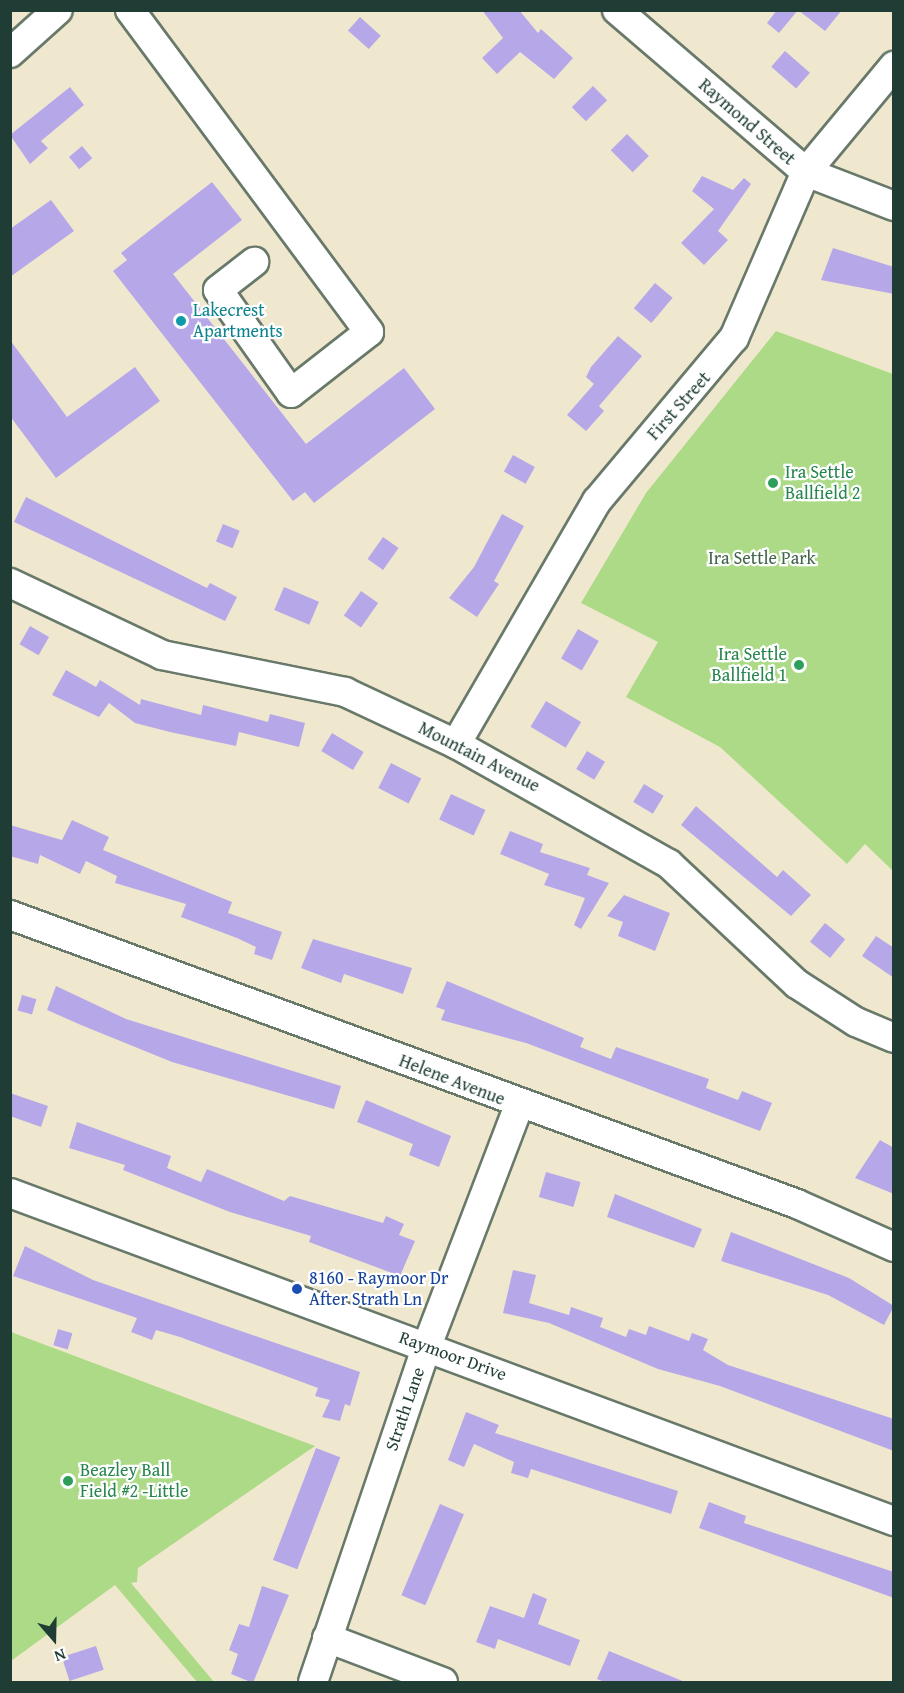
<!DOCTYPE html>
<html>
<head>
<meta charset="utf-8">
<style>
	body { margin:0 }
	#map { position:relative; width:904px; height:1693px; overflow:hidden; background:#f0e8ce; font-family:"Gentium Book Plus",serif }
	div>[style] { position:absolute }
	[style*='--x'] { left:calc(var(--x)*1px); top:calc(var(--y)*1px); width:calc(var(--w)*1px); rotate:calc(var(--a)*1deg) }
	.green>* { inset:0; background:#acda87 }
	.building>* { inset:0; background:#b6a8e8; transform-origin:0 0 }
	.roads { filter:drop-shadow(2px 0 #68796a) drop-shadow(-2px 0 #68796a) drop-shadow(0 2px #68796a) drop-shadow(0 -2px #68796a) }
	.minor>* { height:28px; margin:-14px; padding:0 14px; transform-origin:14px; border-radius:14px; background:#fff }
	.dots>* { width:16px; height:16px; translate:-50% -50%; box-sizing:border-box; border:3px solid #fff; border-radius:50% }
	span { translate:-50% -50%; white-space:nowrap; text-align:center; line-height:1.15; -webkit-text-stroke:4.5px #fff; paint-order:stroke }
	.street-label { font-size:18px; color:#1f3d34 }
	.culture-label { font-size:18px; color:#0d838f }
	.left { translate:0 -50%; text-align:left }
	.leisure-label { font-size:18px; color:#27864d }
	.right { translate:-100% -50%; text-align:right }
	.park-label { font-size:18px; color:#426449 }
	.transit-label { font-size:18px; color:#164399 }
	.frame { position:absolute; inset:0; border:12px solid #1f3d34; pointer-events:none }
	.north { position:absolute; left:24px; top:1609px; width:60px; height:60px; -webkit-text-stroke:4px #fff; paint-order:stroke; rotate:160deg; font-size:16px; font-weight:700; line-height:24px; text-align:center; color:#1f3d34 }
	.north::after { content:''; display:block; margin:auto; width:21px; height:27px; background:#1f3d34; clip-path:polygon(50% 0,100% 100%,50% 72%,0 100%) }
</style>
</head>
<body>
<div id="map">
	<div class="green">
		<i style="clip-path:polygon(776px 331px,893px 374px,893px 871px,865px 844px,847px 864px,720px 747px,626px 697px,658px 642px,581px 603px,646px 493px)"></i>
		<i style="clip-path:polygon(11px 1332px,315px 1446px,138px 1568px,137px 1582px,131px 1583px,214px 1682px,197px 1682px,115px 1585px,11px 1661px)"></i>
	</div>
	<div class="building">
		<i style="clip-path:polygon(482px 10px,519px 10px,538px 33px,541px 29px,573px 58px,554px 79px,520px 52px,497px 74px,482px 58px,503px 38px)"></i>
		<i style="clip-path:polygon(777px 10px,798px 10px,779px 33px,767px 23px)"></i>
		<i style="clip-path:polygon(798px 10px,842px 10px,825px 31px)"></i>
		<i style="left:360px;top:17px;width:28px;height:18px;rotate:42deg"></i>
		<i style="left:785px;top:51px;width:33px;height:21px;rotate:41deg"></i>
		<i style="left:593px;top:86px;width:20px;height:30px;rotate:45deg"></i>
		<i style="clip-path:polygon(70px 87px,84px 105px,41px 141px,48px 148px,30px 164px,10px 135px)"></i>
		<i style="left:627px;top:134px;width:31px;height:23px;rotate:45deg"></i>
		<i style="left:82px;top:146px;width:16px;height:17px;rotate:50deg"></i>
		<i style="clip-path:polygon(702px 176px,733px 190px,744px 178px,751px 184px,718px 231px,728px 240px,704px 265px,681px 243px,714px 209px,692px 191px)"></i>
		<i style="clip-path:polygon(212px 182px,242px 220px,173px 274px,306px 444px,404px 368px,435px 409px,314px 503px,305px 492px,293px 501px,113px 271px,127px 260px,121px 253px)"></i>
		<i style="clip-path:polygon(51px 200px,74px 231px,10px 277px,10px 229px)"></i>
		<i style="clip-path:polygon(833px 248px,894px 267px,894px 294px,821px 280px)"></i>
		<i style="left:655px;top:283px;width:23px;height:33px;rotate:40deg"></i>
		<i style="clip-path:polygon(618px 336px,642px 356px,599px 406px,604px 411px,586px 431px,567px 415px,594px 384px,586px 377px,591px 367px)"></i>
		<i style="clip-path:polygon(10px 340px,67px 417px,135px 367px,160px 401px,56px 478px,10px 416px)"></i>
		<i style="left:513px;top:455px;width:25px;height:19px;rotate:29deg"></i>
		<i style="clip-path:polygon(26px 497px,207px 588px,210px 583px,237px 597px,225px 621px,14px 522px)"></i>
		<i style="clip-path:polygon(502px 514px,524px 526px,494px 581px,499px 584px,477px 617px,449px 598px,474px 567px)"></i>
		<i style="left:223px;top:524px;width:18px;height:19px;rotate:22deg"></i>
		<i style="left:383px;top:537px;width:19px;height:27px;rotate:35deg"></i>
		<i style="left:284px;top:587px;width:38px;height:25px;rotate:23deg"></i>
		<i style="left:361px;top:591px;width:21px;height:30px;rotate:35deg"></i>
		<i style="left:30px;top:626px;width:22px;height:21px;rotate:30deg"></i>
		<i style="left:578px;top:629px;width:24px;height:34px;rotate:30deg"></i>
		<i style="clip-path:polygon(66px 670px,96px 687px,100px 680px,140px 705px,141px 699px,201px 715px,203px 705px,268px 722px,270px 714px,305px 723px,299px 747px,239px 732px,236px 746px,170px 732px,135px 723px,109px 703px,99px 717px,52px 695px)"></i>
		<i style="left:546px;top:701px;width:41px;height:30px;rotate:31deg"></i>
		<i style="left:332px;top:733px;width:37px;height:21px;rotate:31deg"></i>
		<i style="left:587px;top:751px;width:21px;height:21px;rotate:31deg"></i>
		<i style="left:391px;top:763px;width:34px;height:28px;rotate:27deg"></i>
		<i style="left:644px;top:784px;width:23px;height:21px;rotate:31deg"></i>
		<i style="left:451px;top:794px;width:38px;height:28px;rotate:25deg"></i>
		<i style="clip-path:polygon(696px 806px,777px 877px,783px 870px,811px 895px,791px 916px,681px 825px)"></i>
		<i style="clip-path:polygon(72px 820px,109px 837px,103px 850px,232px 902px,228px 913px,282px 932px,272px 960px,254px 954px,256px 947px,237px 938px,181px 917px,186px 904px,115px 883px,117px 876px,86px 861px,80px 874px,40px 855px,38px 864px,10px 856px,10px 825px,62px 840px)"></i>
		<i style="clip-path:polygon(510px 831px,543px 844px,540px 852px,590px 868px,587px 875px,609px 883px,581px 929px,574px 925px,585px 898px,544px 885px,549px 874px,500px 854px)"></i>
		<i style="clip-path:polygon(624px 895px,670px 913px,655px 951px,618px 936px,623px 922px,607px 916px)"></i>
		<i style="left:825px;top:923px;width:26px;height:24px;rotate:39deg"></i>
		<i style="clip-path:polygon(876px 936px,894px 948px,894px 978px,862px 956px)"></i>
		<i style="clip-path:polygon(313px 939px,412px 968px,403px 994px,344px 974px,341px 983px,301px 968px)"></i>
		<i style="clip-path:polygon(447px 981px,584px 1038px,580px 1047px,611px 1059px,616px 1047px,709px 1079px,706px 1088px,738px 1100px,742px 1091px,772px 1103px,760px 1131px,526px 1043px,441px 1020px,445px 1010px,436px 1007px)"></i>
		<i style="clip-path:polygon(56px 986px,126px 1019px,341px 1086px,334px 1109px,172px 1062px,81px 1025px,47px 1010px)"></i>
		<i style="left:22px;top:995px;width:15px;height:16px;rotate:16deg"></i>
		<i style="clip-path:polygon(10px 1093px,48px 1106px,41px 1127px,10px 1116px)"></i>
		<i style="clip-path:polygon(366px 1100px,451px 1136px,439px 1167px,409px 1155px,413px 1144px,357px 1122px)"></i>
		<i style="clip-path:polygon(77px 1122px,171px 1156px,167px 1168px,201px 1182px,207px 1169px,284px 1201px,290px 1196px,383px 1223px,386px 1216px,404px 1224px,399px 1235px,415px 1241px,400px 1276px,309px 1242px,311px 1236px,230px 1212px,123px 1170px,125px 1165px,69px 1148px)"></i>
		<i style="clip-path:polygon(880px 1140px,894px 1148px,894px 1194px,855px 1178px)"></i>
		<i style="left:546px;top:1172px;width:36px;height:26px;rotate:16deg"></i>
		<i style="clip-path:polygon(615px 1194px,702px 1229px,694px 1248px,607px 1217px)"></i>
		<i style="clip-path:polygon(731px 1232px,849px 1278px,894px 1306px,884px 1325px,828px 1295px,721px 1261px)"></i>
		<i style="clip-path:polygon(25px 1246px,93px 1280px,360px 1372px,350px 1406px,345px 1404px,340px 1421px,322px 1417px,330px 1400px,315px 1396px,318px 1388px,180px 1337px,156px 1330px,152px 1340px,131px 1332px,137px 1318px,13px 1276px)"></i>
		<i style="clip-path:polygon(513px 1270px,536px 1275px,529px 1303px,569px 1315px,571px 1307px,603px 1318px,600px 1327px,626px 1337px,629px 1329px,646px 1335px,649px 1326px,689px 1341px,692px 1333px,708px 1339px,703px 1350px,728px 1365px,894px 1419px,894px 1451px,720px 1386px,658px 1369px,549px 1323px,503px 1313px)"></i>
		<i style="left:58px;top:1329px;width:15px;height:17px;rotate:16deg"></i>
		<i style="clip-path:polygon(466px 1412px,499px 1425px,495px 1433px,678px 1491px,671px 1514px,531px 1469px,528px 1478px,511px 1473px,514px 1462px,474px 1444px,464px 1467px,448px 1460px)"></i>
		<i style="left:316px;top:1448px;width:26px;height:120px;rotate:21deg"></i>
		<i style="clip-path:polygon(709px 1502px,746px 1516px,744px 1523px,894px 1572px,894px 1598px,699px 1528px)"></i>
		<i style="left:440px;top:1504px;width:26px;height:99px;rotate:23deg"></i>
		<i style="clip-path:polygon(262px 1586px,289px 1595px,253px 1683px,231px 1674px,238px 1654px,229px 1650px,239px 1624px,249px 1627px)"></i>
		<i style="clip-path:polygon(533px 1593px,547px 1599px,538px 1624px,580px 1640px,570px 1666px,498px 1639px,495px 1649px,476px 1642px,490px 1606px,524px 1618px)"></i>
		<i style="left:96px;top:1646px;width:25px;height:36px;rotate:72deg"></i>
		<i style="clip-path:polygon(609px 1651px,685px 1682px,685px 1683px,607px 1683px,597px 1679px)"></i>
	</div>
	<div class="roads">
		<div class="minor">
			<i style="--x:130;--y:10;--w:401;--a:53.4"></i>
			<i style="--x:369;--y:332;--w:99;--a:142"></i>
			<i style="--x:291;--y:393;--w:126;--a:-125.3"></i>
			<i style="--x:218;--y:290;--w:46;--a:-37.9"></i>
			<i style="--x:617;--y:10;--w:249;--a:40.6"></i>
			<i style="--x:806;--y:172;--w:94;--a:21.1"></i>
			<i style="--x:10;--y:53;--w:64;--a:-41.9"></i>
			<i style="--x:10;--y:583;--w:168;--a:25.3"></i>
			<i style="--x:162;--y:655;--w:187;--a:11.4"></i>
			<i style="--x:345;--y:692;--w:123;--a:25.1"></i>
			<i style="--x:456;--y:744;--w:244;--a:29.4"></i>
			<i style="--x:669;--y:864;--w:175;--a:43.2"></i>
			<i style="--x:797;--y:984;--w:70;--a:32.8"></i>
			<i style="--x:856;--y:1022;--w:41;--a:22.8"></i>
			<i style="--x:456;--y:744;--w:281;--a:-59.9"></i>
			<i style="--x:597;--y:501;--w:213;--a:-50"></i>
			<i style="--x:734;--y:338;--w:181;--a:-66.6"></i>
			<i style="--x:806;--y:172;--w:138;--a:-50.3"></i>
			<i style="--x:10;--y:915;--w:838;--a:20.16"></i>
			<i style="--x:797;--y:1204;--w:106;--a:23.9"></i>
			<i style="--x:10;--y:1193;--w:943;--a:20.36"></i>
			<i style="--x:327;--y:1638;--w:124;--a:20.8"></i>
			<i style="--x:313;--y:1682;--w:355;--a:-71.3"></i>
			<i style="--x:427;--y:1346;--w:258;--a:-69.1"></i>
		</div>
	</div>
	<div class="dots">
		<i style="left:181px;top:321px;background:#0f9aa8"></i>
		<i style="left:773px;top:483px;background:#2e9e5b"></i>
		<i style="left:799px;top:665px;background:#2e9e5b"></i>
		<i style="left:297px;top:1289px;background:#1a4fb4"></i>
		<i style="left:68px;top:1481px;background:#2e9e5b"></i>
	</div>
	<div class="street-label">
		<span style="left:747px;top:122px;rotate:41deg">Raymond Street</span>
		<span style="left:679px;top:406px;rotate:-48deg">First Street</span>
		<span style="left:479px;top:757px;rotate:27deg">Mountain Avenue</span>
		<span style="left:452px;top:1080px;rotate:21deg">Helene Avenue</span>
		<span style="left:453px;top:1356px;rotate:20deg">Raymoor Drive</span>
		<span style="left:405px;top:1409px;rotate:-71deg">Strath Lane</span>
	</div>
	<div class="culture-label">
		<span class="left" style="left:193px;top:321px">Lakecrest<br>Apartments</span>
	</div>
	<div class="leisure-label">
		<span class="left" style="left:785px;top:483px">Ira Settle<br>Ballfield 2</span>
		<span class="right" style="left:787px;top:665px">Ira Settle<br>Ballfield 1</span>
		<span class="left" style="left:80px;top:1481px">Beazley Ball<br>Field #2 -Little</span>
	</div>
	<div class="park-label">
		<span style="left:762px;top:558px">Ira Settle Park</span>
	</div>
	<div class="transit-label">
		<span class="left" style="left:309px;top:1289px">8160 - Raymoor Dr<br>After Strath Ln</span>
	</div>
	<div class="frame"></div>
	<div class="north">N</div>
</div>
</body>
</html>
